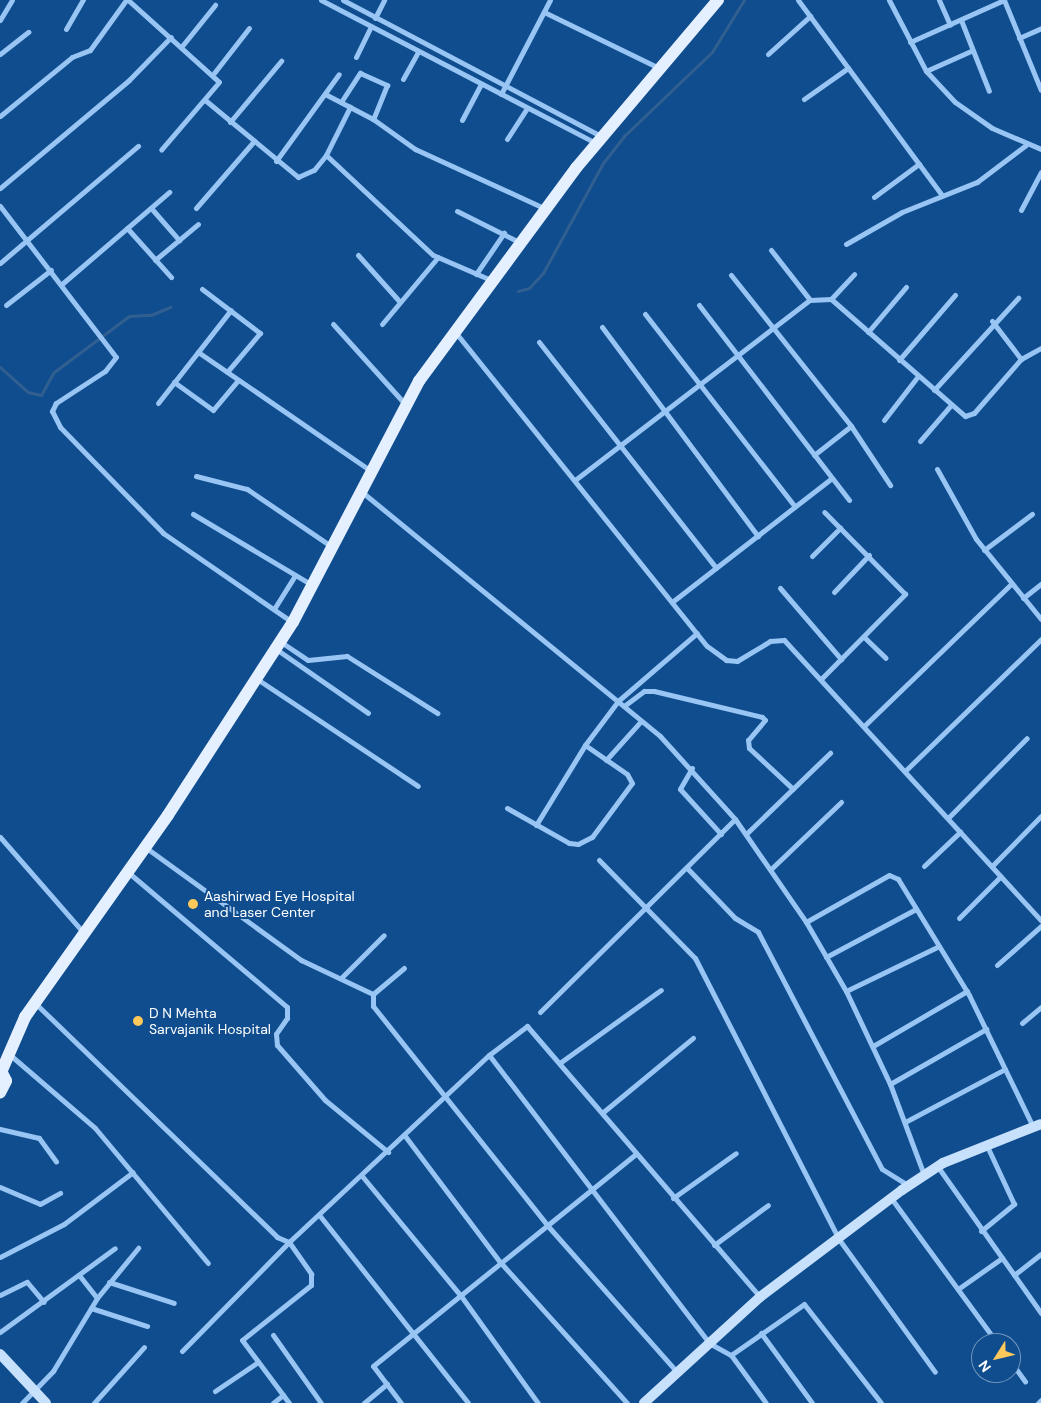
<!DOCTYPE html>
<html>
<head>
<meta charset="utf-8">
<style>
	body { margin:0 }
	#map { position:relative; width:1041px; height:1403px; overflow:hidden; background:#0f4d8f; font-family:"DM Sans",sans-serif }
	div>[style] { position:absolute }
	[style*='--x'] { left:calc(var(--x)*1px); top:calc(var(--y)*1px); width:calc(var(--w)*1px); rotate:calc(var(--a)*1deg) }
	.stream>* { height:3px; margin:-1.5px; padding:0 1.5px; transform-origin:1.5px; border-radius:1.5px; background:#315f8f }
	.street>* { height:5px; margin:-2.5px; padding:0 2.5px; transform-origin:2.5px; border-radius:2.5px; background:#98c5f3 }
	.secondary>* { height:10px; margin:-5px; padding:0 5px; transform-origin:5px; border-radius:5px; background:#c7e1fd }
	.primary>* { height:12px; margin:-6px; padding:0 6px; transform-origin:6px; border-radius:6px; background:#e4f0ff }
	.dots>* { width:14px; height:14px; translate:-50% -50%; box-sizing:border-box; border:2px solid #0f4d8f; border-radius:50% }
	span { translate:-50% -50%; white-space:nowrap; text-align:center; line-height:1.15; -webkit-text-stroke:4px #0f4d8f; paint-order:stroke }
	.poi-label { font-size:14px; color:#fff }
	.left { translate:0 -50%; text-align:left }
	.north { position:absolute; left:971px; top:1333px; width:50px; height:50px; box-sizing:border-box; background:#0f4d8f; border:1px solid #6f94bc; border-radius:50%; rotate:234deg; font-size:14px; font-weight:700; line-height:20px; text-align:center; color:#fff }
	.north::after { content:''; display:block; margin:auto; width:18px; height:22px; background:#ffc85a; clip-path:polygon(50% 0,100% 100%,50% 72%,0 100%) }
</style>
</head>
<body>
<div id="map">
	<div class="stream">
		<i style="--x:518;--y:291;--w:11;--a:-15"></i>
		<i style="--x:529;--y:288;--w:21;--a:-47"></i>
		<i style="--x:543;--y:273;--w:125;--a:-61.4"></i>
		<i style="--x:603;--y:163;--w:34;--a:-52"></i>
		<i style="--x:624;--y:136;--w:122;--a:-43.7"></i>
		<i style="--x:712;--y:52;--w:61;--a:-58.4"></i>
		<i style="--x:0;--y:367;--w:38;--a:42"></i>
		<i style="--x:28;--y:392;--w:13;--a:13"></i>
		<i style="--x:41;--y:395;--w:26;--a:-61"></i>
		<i style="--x:54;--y:372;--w:94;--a:-36.7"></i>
		<i style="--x:129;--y:316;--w:22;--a:-3"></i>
		<i style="--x:151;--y:315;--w:21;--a:-23"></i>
	</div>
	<div class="street">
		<i style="--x:128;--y:0;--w:122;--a:42"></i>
		<i style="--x:219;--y:82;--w:89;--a:130.5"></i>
		<i style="--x:321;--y:0;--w:310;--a:27.5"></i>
		<i style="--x:343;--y:0;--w:292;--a:27.8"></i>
		<i style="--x:798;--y:0;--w:242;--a:53.6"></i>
		<i style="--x:889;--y:0;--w:80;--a:62.5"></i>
		<i style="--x:926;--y:71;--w:42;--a:46.9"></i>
		<i style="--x:955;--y:102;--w:45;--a:35.1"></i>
		<i style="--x:992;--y:128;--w:53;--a:23.2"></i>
		<i style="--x:939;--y:0;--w:27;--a:66"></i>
		<i style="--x:1004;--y:0;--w:97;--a:67.7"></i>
		<i style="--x:544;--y:12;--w:128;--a:26"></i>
		<i style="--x:375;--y:18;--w:20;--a:-63"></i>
		<i style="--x:0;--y:20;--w:23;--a:-59"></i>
		<i style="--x:961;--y:20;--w:76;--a:68.5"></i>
		<i style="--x:66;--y:29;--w:34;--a:-60"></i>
		<i style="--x:1019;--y:38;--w:24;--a:-24"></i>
		<i style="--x:910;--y:42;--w:103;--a:-24.1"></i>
		<i style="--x:182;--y:46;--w:53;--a:-51.2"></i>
		<i style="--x:0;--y:54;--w:36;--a:-38"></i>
		<i style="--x:768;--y:54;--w:57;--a:-42.1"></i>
		<i style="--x:356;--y:57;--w:32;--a:-64"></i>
		<i style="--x:926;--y:71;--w:51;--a:-24.1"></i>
		<i style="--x:214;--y:73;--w:57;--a:-52.1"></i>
		<i style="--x:403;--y:79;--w:31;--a:-61"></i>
		<i style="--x:325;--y:94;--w:54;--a:27.5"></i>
		<i style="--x:373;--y:119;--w:52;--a:35.5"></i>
		<i style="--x:415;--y:149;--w:144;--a:24.6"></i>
		<i style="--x:501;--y:94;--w:106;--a:-62.5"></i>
		<i style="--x:804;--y:99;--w:54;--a:-35.2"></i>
		<i style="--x:205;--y:100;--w:121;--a:39.6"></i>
		<i style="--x:298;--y:177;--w:17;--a:-24"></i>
		<i style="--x:314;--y:170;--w:19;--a:-51"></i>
		<i style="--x:326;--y:155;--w:54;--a:-63.4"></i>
		<i style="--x:341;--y:102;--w:35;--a:-57"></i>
		<i style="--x:360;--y:73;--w:30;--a:24"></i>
		<i style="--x:387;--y:85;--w:37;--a:112"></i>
		<i style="--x:0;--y:116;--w:93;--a:-39.3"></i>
		<i style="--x:72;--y:57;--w:19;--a:-21"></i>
		<i style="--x:90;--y:50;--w:62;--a:-54.2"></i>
		<i style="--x:462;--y:120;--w:41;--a:-62.2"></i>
		<i style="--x:230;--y:122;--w:80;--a:-50.1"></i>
		<i style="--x:507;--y:139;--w:37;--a:-57"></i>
		<i style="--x:326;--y:155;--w:146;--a:43.1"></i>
		<i style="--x:433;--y:255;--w:65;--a:23.4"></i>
		<i style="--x:276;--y:161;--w:107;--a:-54.1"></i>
		<i style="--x:0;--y:188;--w:168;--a:-39.9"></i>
		<i style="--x:129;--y:80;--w:60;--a:-45.7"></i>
		<i style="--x:874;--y:197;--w:56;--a:-36.3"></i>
		<i style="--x:0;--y:206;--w:190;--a:52.5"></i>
		<i style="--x:116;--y:357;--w:18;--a:128"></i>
		<i style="--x:105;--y:371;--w:59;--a:146.9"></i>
		<i style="--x:56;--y:403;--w:9;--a:117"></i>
		<i style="--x:52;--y:411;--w:18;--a:63"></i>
		<i style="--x:60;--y:427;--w:148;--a:45.8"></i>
		<i style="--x:163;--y:533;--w:157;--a:34.6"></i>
		<i style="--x:151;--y:208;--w:43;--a:48.8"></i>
		<i style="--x:196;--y:208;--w:89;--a:-49.1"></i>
		<i style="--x:1021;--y:210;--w:43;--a:-62.2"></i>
		<i style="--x:457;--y:211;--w:72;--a:26.6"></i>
		<i style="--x:127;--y:228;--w:66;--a:48.1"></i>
		<i style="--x:846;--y:244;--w:64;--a:-29.7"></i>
		<i style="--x:902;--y:212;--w:81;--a:-21.8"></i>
		<i style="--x:977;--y:182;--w:61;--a:-37.1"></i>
		<i style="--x:771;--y:250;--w:63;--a:52"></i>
		<i style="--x:358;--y:255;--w:63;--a:48.2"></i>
		<i style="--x:155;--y:260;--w:56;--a:-39.9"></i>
		<i style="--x:0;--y:263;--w:181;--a:-40.3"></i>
		<i style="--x:476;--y:274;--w:50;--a:-55.7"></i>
		<i style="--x:731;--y:275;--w:193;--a:51.5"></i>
		<i style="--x:851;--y:426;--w:71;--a:56.5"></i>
		<i style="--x:63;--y:283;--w:140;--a:-40.6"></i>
		<i style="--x:202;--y:289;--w:73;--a:37.2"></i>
		<i style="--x:260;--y:333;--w:51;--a:130.2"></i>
		<i style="--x:831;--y:299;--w:34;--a:-47"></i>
		<i style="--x:6;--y:305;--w:57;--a:-37.9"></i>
		<i style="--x:699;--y:305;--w:246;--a:52.4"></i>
		<i style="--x:645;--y:314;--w:244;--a:52.1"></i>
		<i style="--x:992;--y:321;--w:48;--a:52.7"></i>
		<i style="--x:333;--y:324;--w:109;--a:48"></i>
		<i style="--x:382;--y:324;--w:87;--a:-50.1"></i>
		<i style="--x:602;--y:327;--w:261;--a:53.3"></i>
		<i style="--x:868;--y:332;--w:59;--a:-49.8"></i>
		<i style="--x:456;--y:333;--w:401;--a:51.3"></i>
		<i style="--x:707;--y:646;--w:24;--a:36"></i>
		<i style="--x:726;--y:660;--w:11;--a:5"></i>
		<i style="--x:737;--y:661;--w:39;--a:-31"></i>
		<i style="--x:770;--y:641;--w:14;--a:-4"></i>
		<i style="--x:784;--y:640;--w:380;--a:47.5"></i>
		<i style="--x:539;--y:342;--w:287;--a:51.9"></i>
		<i style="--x:198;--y:352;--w:210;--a:34.5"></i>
		<i style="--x:899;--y:360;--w:86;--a:-49.3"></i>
		<i style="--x:174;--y:382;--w:48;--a:35.7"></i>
		<i style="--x:213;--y:410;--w:39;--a:-50"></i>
		<i style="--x:934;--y:390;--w:125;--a:-47.6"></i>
		<i style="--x:158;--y:403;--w:118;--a:-51.9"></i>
		<i style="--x:884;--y:420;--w:56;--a:-52.3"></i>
		<i style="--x:920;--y:441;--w:48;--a:-49.3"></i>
		<i style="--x:814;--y:455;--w:47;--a:-38.1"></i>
		<i style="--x:937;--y:469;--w:80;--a:60.9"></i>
		<i style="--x:976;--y:539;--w:103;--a:50.9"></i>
		<i style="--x:196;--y:476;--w:53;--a:14.3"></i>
		<i style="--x:247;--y:489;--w:102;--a:34.2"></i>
		<i style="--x:575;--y:480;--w:296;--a:-37.5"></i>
		<i style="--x:810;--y:300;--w:21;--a:-3"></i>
		<i style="--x:831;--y:299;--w:178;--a:41.1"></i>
		<i style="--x:965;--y:416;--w:9;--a:-18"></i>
		<i style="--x:974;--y:413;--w:72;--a:-49"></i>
		<i style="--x:1021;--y:359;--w:23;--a:-29"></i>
		<i style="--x:362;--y:492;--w:385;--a:39.3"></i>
		<i style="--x:660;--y:736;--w:112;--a:47.9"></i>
		<i style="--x:735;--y:819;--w:125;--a:55.4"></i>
		<i style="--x:806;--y:922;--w:80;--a:59.9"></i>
		<i style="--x:846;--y:991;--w:103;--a:64.7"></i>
		<i style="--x:890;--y:1084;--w:97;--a:69.5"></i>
		<i style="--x:193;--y:514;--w:139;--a:30.8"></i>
		<i style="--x:984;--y:550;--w:60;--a:-36.9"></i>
		<i style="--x:812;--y:556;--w:40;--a:-45"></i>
		<i style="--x:780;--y:588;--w:94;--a:49.3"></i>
		<i style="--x:834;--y:592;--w:51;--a:-46.6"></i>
		<i style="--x:1023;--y:598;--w:23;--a:-38"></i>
		<i style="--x:672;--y:602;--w:202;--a:-37.8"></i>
		<i style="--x:274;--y:609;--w:40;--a:-58"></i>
		<i style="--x:864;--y:637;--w:30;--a:44"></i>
		<i style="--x:281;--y:642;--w:32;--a:34"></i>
		<i style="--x:308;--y:660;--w:39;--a:-6"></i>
		<i style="--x:347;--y:656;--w:107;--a:32.3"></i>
		<i style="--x:276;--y:649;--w:112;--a:34.8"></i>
		<i style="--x:257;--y:679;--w:193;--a:33.6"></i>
		<i style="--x:821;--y:679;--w:120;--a:-45.3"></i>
		<i style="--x:905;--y:594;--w:115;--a:-134.6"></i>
		<i style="--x:624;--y:706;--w:25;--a:-37"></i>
		<i style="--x:644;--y:691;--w:10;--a:0"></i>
		<i style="--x:654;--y:691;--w:111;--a:13.5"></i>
		<i style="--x:762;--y:717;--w:4;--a:45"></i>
		<i style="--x:765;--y:720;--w:26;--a:130"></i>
		<i style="--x:748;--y:740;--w:8;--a:83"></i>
		<i style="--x:749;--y:748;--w:60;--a:43"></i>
		<i style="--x:864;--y:726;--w:204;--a:-44"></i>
		<i style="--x:606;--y:760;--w:52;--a:-48.1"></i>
		<i style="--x:692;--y:768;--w:24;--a:120"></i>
		<i style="--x:680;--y:789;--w:61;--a:47.7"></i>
		<i style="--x:905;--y:771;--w:190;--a:-44.1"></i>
		<i style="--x:507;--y:808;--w:71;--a:29.4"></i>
		<i style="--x:569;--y:843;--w:9;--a:6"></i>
		<i style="--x:578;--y:844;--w:16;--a:-27"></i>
		<i style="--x:592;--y:837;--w:67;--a:-53.5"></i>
		<i style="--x:632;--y:783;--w:10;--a:-119"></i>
		<i style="--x:627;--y:774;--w:51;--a:-145.4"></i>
		<i style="--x:948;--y:818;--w:112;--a:-45.4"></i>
		<i style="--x:536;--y:825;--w:94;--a:-58.5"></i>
		<i style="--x:585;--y:745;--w:55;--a:-53.1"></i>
		<i style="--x:618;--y:701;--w:104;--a:-40.7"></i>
		<i style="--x:746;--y:834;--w:117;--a:-44"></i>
		<i style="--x:0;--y:837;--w:126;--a:48.9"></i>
		<i style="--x:145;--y:847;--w:193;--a:35.9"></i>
		<i style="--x:301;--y:960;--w:80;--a:25.3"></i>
		<i style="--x:599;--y:860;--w:137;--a:45.6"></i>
		<i style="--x:695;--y:958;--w:314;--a:62.9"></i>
		<i style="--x:838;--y:1238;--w:165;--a:54.1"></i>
		<i style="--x:924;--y:866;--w:50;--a:-43.4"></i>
		<i style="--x:992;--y:866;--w:70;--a:-45.6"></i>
		<i style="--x:687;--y:868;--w:69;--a:46.2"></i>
		<i style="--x:735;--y:918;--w:27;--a:31"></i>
		<i style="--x:758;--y:932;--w:267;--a:62.4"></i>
		<i style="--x:882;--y:1169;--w:31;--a:32"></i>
		<i style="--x:771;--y:869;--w:97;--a:-43.7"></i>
		<i style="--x:129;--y:873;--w:207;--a:40.3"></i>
		<i style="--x:287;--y:1007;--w:11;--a:90"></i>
		<i style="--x:287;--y:1018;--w:19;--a:125"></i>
		<i style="--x:276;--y:1034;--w:11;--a:85"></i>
		<i style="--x:277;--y:1045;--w:73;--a:48.9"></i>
		<i style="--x:325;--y:1100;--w:82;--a:39.5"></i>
		<i style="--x:959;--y:918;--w:59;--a:-45"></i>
		<i style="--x:806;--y:922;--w:95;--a:-29.5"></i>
		<i style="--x:889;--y:875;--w:10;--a:24"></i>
		<i style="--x:898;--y:879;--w:136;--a:58.5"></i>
		<i style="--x:969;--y:995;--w:147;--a:64.1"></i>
		<i style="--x:826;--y:957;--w:102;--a:-28.1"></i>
		<i style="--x:997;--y:965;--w:59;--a:-41.6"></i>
		<i style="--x:404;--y:968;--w:40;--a:140"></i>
		<i style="--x:373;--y:994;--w:12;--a:90"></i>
		<i style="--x:373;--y:1006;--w:280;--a:51.5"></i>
		<i style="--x:547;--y:1225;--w:196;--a:48.5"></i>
		<i style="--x:342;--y:977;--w:59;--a:-45"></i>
		<i style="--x:846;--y:991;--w:103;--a:-25.8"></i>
		<i style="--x:35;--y:1003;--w:337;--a:44"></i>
		<i style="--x:277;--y:1237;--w:13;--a:23"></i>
		<i style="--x:289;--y:1242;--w:274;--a:-43.1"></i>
		<i style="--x:489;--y:1055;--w:48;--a:-37.3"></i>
		<i style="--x:527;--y:1026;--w:357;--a:49.3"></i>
		<i style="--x:540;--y:1012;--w:274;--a:-44.7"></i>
		<i style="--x:1022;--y:1023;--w:25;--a:-40"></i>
		<i style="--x:873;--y:1046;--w:109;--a:-30.3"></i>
		<i style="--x:9;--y:1054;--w:113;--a:40.7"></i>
		<i style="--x:95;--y:1128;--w:176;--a:50.1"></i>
		<i style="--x:489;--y:1055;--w:362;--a:52.6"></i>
		<i style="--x:709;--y:1343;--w:25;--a:29"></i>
		<i style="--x:731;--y:1355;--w:59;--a:53.9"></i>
		<i style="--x:561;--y:1062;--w:123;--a:-35.8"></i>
		<i style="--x:890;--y:1084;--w:111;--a:-29.8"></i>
		<i style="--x:602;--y:1113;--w:118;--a:-39.5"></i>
		<i style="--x:905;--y:1122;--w:113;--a:-27.9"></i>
		<i style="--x:0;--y:1129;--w:40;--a:13"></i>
		<i style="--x:39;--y:1138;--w:29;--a:54"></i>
		<i style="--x:405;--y:1136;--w:158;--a:53"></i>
		<i style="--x:500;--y:1262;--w:190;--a:48"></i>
		<i style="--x:938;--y:1167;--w:179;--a:54.8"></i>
		<i style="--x:362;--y:1176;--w:156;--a:50.5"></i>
		<i style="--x:461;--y:1296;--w:132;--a:54.3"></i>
		<i style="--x:0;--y:1187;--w:43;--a:23"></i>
		<i style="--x:40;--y:1204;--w:23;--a:-29"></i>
		<i style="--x:673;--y:1198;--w:77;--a:-35.5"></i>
		<i style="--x:891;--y:1198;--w:180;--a:53.8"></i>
		<i style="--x:320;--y:1216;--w:238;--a:51.6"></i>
		<i style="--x:981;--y:1231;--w:43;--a:-39.3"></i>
		<i style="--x:1014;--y:1204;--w:64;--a:-115"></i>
		<i style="--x:714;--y:1245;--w:67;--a:-36.5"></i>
		<i style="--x:0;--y:1257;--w:72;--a:-27.3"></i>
		<i style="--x:64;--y:1224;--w:86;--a:-37"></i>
		<i style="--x:1014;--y:1275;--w:34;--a:-38"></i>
		<i style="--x:109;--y:1282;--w:68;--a:17.9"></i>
		<i style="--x:958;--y:1289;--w:54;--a:-35.2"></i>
		<i style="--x:0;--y:1295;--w:30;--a:-26"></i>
		<i style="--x:27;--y:1282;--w:26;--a:50"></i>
		<i style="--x:97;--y:1298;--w:65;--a:-50.6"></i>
		<i style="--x:91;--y:1308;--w:59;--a:17.8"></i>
		<i style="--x:0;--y:1332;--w:142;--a:-36.1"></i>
		<i style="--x:761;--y:1333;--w:87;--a:53.9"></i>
		<i style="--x:273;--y:1335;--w:83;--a:54.8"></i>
		<i style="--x:182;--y:1351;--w:153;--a:-45.5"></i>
		<i style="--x:289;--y:1242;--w:39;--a:55"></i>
		<i style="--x:311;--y:1274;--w:11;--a:90"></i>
		<i style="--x:311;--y:1285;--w:88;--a:141.4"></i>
		<i style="--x:242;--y:1340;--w:79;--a:53.3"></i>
		<i style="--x:731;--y:1355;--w:89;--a:-34.9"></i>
		<i style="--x:804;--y:1304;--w:125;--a:52.1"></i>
		<i style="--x:1011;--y:1362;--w:24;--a:54"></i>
		<i style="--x:215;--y:1391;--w:52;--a:-34"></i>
		<i style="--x:22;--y:1403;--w:45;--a:-45.9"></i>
		<i style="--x:53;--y:1371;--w:85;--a:-58.9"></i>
		<i style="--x:97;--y:1298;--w:28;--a:-128"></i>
		<i style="--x:94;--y:1403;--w:75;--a:-48.2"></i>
		<i style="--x:273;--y:1403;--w:13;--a:-39"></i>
		<i style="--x:364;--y:1403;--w:30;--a:-40"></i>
		<i style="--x:401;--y:1403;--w:46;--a:-127.1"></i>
		<i style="--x:373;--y:1366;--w:338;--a:-38.9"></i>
		<i style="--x:1038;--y:1403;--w:4;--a:-45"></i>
	</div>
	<div class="secondary">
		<i style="--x:0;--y:1354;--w:67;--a:46.8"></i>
		<i style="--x:644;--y:1403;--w:157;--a:-42.4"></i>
		<i style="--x:760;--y:1297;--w:178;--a:-37"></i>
		<i style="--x:902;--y:1190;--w:49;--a:-33.4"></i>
		<i style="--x:943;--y:1163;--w:105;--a:-21.7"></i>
	</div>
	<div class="primary">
		<i style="--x:0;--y:1069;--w:13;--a:63"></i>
		<i style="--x:6;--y:1081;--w:13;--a:117"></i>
		<i style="--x:2;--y:1070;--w:58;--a:-66.5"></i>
		<i style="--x:25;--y:1017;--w:247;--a:-54.7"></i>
		<i style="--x:168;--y:815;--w:230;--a:-57.1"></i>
		<i style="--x:293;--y:622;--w:272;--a:-62.4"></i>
		<i style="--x:419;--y:381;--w:265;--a:-53.6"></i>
		<i style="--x:576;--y:168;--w:220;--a:-49.8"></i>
	</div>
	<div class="dots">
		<i style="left:193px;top:904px;background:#ffc85a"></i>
		<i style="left:138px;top:1021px;background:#ffc85a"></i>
	</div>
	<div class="poi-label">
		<span class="left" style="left:204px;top:904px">Aashirwad Eye Hospital<br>and Laser Center</span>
		<span class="left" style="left:149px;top:1021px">D N Mehta<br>Sarvajanik Hospital</span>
	</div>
	<div class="north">N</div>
</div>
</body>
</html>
